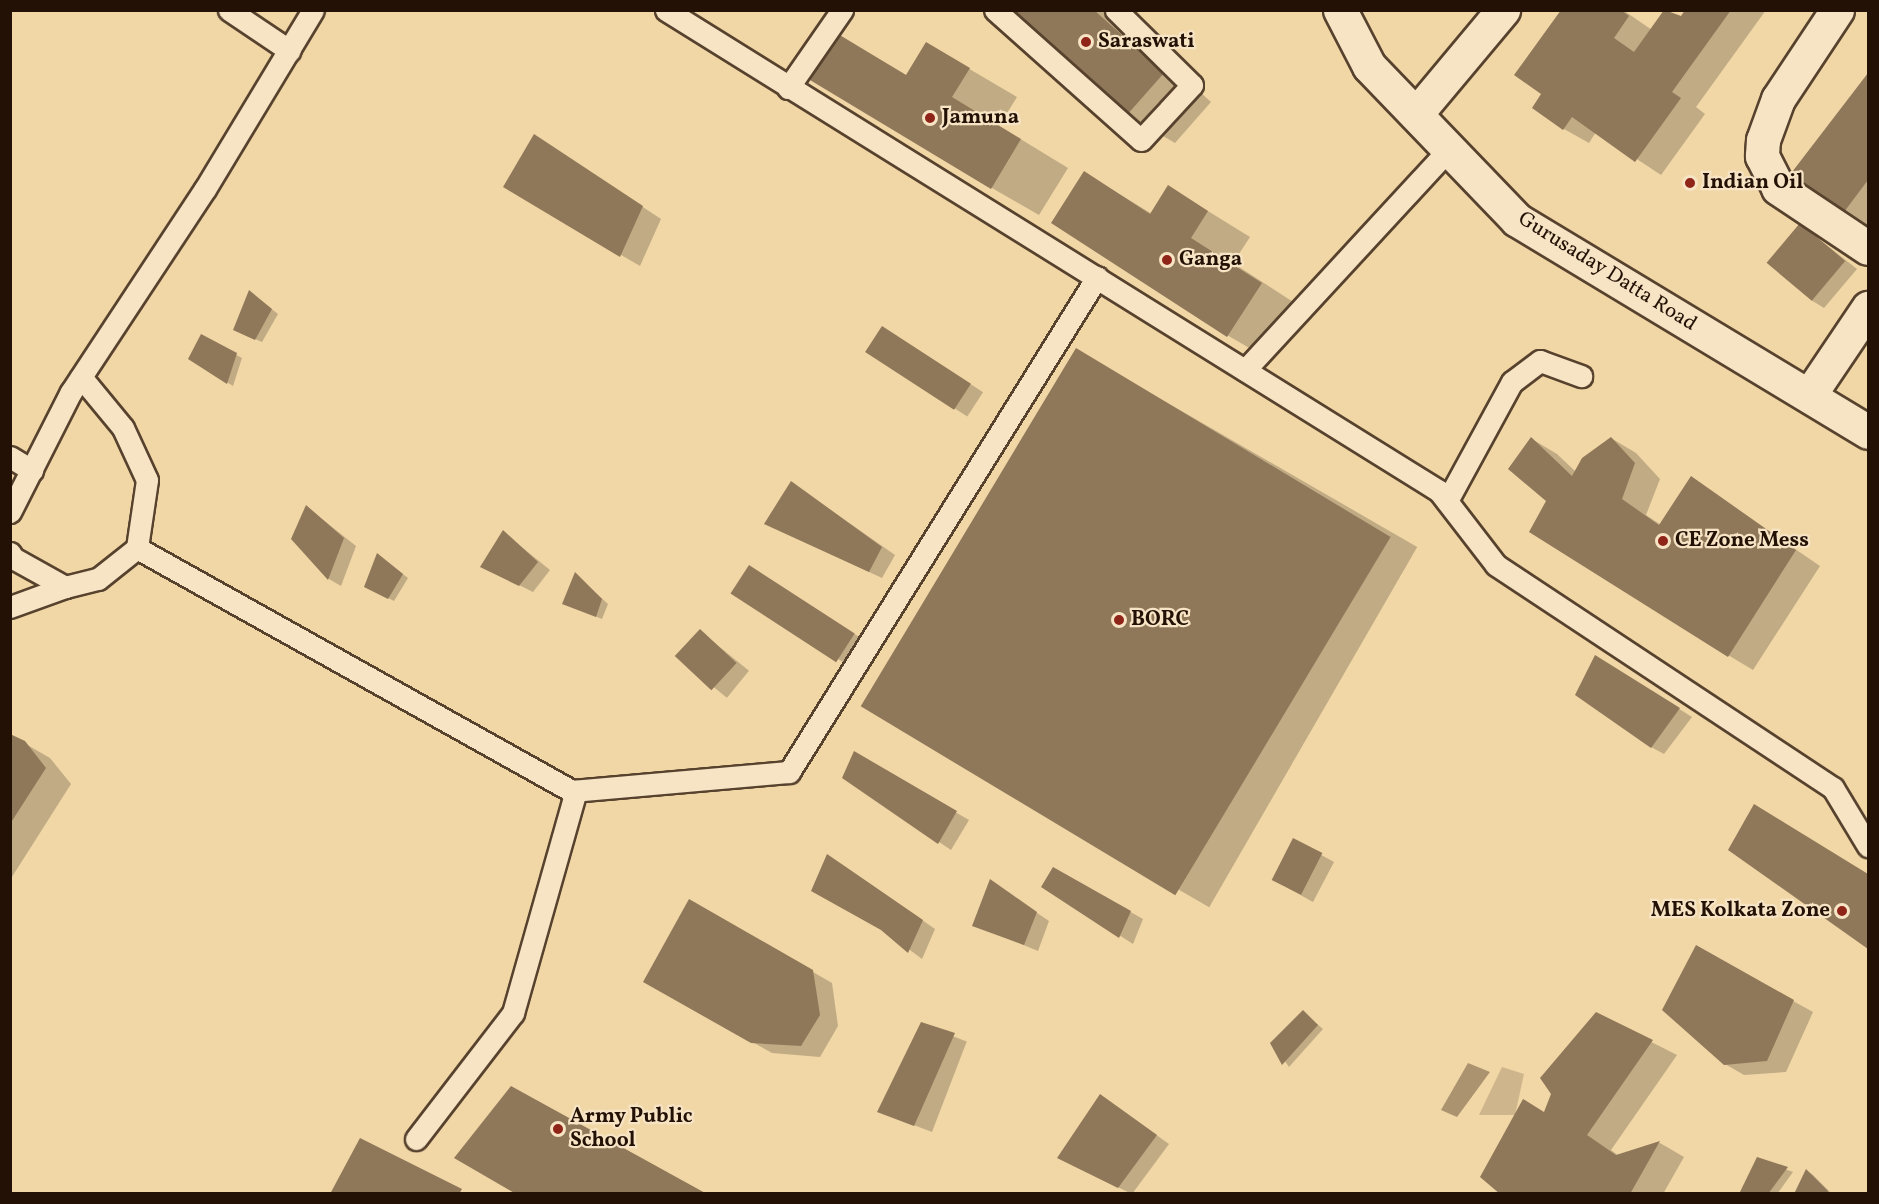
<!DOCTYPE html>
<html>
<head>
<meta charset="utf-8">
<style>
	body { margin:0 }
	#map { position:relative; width:1879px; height:1204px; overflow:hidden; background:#f1d6a6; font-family:Vollkorn,serif }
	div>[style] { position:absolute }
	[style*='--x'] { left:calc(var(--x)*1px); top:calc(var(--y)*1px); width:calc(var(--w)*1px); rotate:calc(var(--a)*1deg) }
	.green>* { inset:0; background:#ceb58b }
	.water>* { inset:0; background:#ab9370 }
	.shadow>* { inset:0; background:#0003; transform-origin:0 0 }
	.building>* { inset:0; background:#8f7759; transform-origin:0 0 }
	.roads { filter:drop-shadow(2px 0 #57422e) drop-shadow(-2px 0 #57422e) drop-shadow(0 2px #57422e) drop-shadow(0 -2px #57422e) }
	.service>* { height:21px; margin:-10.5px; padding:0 10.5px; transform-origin:10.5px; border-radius:10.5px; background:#f6e4c5 }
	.minor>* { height:33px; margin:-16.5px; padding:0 16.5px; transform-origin:16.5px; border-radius:16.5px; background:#f6e4c5 }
	.tertiary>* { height:33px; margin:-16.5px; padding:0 16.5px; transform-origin:16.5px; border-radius:16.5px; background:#f6e4c5 }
	.dots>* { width:16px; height:16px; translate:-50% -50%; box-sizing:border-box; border:3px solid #f6e4c5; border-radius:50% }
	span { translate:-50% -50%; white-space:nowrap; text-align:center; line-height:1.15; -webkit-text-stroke:4.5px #f6e4c5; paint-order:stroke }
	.poi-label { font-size:21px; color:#241106; font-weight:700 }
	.left { translate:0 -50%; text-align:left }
	.right { translate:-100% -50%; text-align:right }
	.street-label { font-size:21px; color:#241106 }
	.frame { position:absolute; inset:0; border:12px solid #241106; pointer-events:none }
</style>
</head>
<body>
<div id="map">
	<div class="green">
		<i style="clip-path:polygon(1502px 1067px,1524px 1074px,1515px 1115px,1479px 1115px)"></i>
	</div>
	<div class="water">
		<i style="clip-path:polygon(1468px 1063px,1490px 1072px,1457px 1117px,1441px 1110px)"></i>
	</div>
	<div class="shadow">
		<i style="clip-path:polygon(1009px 10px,1109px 10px,1211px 102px,1175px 143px,1127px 115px)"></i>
		<i style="clip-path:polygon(1563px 10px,1623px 10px,1652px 30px,1666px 10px,1682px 17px,1687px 10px,1766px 10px,1696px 107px,1705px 114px,1661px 175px,1596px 132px,1589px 143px,1564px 129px,1543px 94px)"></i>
		<i style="clip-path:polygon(839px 36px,908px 76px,927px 44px,1017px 97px,999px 126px,1068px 168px,1039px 215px,992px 188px)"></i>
		<i style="clip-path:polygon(1868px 78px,1868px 227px,1867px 229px,1791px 176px)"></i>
		<i style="clip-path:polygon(535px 136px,661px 219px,640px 266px,505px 187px)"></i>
		<i style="clip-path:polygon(1085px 173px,1152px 214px,1169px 187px,1250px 237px,1233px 263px,1304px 309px,1270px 360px,1227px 335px)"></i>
		<i style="clip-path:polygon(1801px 225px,1857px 269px,1824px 308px,1811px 300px)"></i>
		<i style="clip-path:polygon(255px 296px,278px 314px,262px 342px,241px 333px)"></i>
		<i style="left:895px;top:335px;width:105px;height:29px;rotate:33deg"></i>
		<i style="clip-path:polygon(201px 336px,242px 358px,233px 386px,190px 359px)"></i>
		<i style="left:1076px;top:350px;width:394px;height:416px;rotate:30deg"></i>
		<i style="clip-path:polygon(1611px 438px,1636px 453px,1660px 479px,1646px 515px,1661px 525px,1691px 478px,1820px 566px,1753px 670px,1728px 655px,1548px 501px,1532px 439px,1557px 454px,1576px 472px)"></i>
		<i style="clip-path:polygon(792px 483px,895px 555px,882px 578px,766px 524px)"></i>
		<i style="clip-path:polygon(307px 507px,356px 546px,341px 586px,329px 579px,293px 538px)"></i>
		<i style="clip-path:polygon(503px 532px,550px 570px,533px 592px,495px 573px)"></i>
		<i style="clip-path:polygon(378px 555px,408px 578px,394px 601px,366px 586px)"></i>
		<i style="clip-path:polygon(575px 574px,608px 604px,602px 619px,570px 606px)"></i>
		<i style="clip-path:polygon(763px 575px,867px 642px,851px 667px,838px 659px)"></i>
		<i style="left:700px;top:631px;width:63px;height:35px;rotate:39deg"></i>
		<i style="clip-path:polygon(1608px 664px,1692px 717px,1664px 754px,1651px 747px)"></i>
		<i style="clip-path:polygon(10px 735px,50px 758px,71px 784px,10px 880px)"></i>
		<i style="clip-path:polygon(855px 754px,969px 820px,951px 850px,939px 842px)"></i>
		<i style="clip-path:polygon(1779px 820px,1868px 875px,1868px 947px,1730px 849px)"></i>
		<i style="clip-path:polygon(1294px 840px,1334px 862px,1313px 902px,1286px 887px)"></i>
		<i style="clip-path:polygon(840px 863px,935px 929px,922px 959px,883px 930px)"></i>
		<i style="clip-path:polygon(1054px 869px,1143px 919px,1133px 944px,1043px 886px)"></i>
		<i style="clip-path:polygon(990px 881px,1049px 921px,1038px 951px,974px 925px)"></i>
		<i style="clip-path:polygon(690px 901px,832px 983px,838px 1026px,820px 1057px,772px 1053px,645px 982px)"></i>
		<i style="clip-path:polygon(1793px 1001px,1813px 1012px,1786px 1072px,1744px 1075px,1725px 1064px)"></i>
		<i style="clip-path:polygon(1303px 1012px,1323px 1029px,1289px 1067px,1272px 1043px)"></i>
		<i style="clip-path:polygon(1596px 1014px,1677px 1055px,1611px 1150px,1619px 1156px,1660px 1143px,1684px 1157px,1663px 1194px,1502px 1194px)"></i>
		<i style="left:921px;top:1024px;width:49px;height:97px;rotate:21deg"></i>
		<i style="clip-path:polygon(1113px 1104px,1169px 1144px,1132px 1194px,1072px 1165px)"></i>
		<i style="clip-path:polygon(1758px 1159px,1793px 1172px,1777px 1194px,1740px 1194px)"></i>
		<i style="clip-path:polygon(1806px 1171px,1812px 1174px,1832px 1194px,1796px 1194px)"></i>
	</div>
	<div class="building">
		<i style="clip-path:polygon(1007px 10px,1094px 10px,1164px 73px,1126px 116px)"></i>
		<i style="clip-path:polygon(1561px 10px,1621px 10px,1629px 16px,1614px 38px,1634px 52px,1664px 10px,1681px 16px,1685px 10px,1731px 10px,1672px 92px,1681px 98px,1635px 162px,1572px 117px,1563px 130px,1532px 108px,1541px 94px,1514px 75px)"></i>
		<i style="clip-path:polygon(838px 34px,906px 75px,926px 42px,970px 68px,952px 97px,1021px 139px,991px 189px,810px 80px)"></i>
		<i style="clip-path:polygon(1868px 73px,1868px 180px,1841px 216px,1789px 176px)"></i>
		<i style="clip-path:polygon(534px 134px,643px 206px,620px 257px,503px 187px)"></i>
		<i style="clip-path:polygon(1084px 171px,1150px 214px,1168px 185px,1208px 211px,1191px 238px,1262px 283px,1227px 337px,1051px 223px)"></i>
		<i style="left:1800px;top:223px;width:59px;height:52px;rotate:40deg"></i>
		<i style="clip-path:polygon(249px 290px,272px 309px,255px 340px,233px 330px)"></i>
		<i style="left:882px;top:326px;width:106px;height:31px;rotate:33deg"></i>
		<i style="clip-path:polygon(201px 334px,237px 353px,227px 384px,188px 359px)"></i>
		<i style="left:1076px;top:348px;width:367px;height:418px;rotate:31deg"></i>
		<i style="clip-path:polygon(1531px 437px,1572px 476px,1582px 458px,1611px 437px,1635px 463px,1622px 499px,1659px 525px,1691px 476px,1796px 550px,1728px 657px,1529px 532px,1546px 501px,1508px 469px)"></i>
		<i style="clip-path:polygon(791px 481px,882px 547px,869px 572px,764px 524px)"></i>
		<i style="clip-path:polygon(306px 505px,344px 538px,328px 580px,291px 539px)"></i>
		<i style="clip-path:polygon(503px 530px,538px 562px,519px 586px,480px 567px)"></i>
		<i style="clip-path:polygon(377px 553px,403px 574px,388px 599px,364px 587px)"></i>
		<i style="left:749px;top:565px;width:126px;height:34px;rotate:33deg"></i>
		<i style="clip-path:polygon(575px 572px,602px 599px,596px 617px,562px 604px)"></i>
		<i style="left:700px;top:629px;width:50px;height:37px;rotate:43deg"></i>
		<i style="clip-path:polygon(1595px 655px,1680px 708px,1651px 748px,1575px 695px)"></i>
		<i style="clip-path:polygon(10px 734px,25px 741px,46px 768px,10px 824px)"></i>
		<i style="clip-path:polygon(854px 751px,957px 811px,938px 844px,842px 778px)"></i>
		<i style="clip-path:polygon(1754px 804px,1868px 874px,1868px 949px,1728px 850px)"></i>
		<i style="left:1293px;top:838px;width:33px;height:47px;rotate:27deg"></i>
		<i style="clip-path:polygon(827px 854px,923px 920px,908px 953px,881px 930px,811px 891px)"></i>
		<i style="clip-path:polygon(1053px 867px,1131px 911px,1119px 938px,1041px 887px)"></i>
		<i style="clip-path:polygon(990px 879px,1037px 912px,1024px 945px,972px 926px)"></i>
		<i style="clip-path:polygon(689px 899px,813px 970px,820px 1015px,801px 1046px,751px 1043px,643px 982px)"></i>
		<i style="clip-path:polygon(1696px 945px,1794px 1000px,1767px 1061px,1724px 1065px,1662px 1010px)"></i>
		<i style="clip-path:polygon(1303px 1010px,1318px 1025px,1282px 1065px,1270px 1043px)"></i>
		<i style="clip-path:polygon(1596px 1012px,1653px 1040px,1587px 1135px,1616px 1155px,1660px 1141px,1630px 1194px,1500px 1194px,1480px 1177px,1523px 1099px,1544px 1112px,1551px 1094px,1540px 1078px)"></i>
		<i style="clip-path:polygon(921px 1022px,955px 1033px,914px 1126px,877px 1112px)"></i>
		<i style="clip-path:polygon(511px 1086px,707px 1194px,516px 1194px,454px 1158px)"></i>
		<i style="clip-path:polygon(1100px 1094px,1157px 1135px,1118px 1188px,1057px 1158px)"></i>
		<i style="clip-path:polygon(360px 1138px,462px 1189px,459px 1194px,330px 1194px)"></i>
		<i style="clip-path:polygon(1757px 1157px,1788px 1167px,1768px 1194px,1739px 1194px)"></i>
		<i style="clip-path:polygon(1806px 1169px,1828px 1191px,1827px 1194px,1794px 1194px)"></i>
	</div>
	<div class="roads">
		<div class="service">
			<i style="--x:229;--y:10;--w:73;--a:33.9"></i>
			<i style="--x:666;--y:10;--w:910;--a:31.89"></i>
			<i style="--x:1439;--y:491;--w:93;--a:52.4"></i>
			<i style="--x:1496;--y:565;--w:404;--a:33.5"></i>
			<i style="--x:1833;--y:788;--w:68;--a:58.9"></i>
			<i style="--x:995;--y:10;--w:195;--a:41.7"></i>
			<i style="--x:1141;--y:140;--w:75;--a:-47.2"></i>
			<i style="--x:1192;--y:85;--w:107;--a:-135.4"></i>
			<i style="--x:788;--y:88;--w:95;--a:-55.3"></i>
			<i style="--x:1245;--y:370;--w:301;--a:-47.3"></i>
			<i style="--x:81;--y:377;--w:66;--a:50.5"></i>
			<i style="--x:123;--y:428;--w:57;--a:65.2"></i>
			<i style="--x:147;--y:480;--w:69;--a:98.4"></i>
			<i style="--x:137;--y:548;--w:497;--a:29.2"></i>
			<i style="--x:571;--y:791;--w:219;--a:-5"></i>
			<i style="--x:789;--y:772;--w:583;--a:-58.11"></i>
			<i style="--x:10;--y:457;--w:26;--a:31"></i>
			<i style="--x:1447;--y:501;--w:136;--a:-61.4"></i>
			<i style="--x:1512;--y:382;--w:35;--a:-37"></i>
			<i style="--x:1540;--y:361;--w:44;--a:20.1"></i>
			<i style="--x:10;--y:512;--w:135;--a:-63.1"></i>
			<i style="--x:71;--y:392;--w:243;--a:-56.6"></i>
			<i style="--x:205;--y:189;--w:209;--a:-58.9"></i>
			<i style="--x:10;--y:553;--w:6;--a:59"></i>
			<i style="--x:13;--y:558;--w:60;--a:29.1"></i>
			<i style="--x:65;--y:587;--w:34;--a:-14"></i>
			<i style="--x:98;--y:579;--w:50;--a:-38.5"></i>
			<i style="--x:10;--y:607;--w:59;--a:-20"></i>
			<i style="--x:416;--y:1139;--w:159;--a:-52.4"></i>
			<i style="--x:513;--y:1013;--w:231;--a:-74.2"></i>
		</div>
		<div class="minor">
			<i style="--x:1837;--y:10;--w:107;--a:123.5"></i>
			<i style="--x:1778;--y:99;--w:44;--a:110.1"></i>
			<i style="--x:1763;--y:140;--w:16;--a:94"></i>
			<i style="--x:1762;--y:156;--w:36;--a:63"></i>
			<i style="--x:1778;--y:188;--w:108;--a:33.7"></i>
			<i style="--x:1416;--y:114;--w:136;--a:-50.1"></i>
			<i style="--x:1810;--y:394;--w:104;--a:-56"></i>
		</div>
		<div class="tertiary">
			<i style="--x:1340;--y:10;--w:63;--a:62.6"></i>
			<i style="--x:1369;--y:66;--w:214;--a:46.1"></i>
			<i style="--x:1517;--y:220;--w:410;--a:31.1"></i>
		</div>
	</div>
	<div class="dots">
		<i style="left:1086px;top:42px;background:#8f2418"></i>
		<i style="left:930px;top:118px;background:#8f2418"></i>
		<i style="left:1690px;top:183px;background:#8f2418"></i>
		<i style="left:1167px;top:260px;background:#8f2418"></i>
		<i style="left:1663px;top:541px;background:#8f2418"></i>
		<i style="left:1119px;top:620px;background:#8f2418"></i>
		<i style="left:1842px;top:911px;background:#8f2418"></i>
		<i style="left:558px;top:1129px;background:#8f2418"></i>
	</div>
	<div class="poi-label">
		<span class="left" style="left:1098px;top:42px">Saraswati</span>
		<span class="left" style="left:942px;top:118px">Jamuna</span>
		<span class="left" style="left:1702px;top:183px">Indian Oil</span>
		<span class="left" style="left:1179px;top:260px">Ganga</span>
		<span class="left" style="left:1675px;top:541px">CE Zone Mess</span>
		<span class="left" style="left:1131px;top:620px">BORC</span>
		<span class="right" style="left:1830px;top:911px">MES Kolkata Zone</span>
		<span class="left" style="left:570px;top:1129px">Army Public<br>School</span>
	</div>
	<div class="street-label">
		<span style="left:1607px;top:272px;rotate:32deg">Gurusaday Datta Road</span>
	</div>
	<div class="frame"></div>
</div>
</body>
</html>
